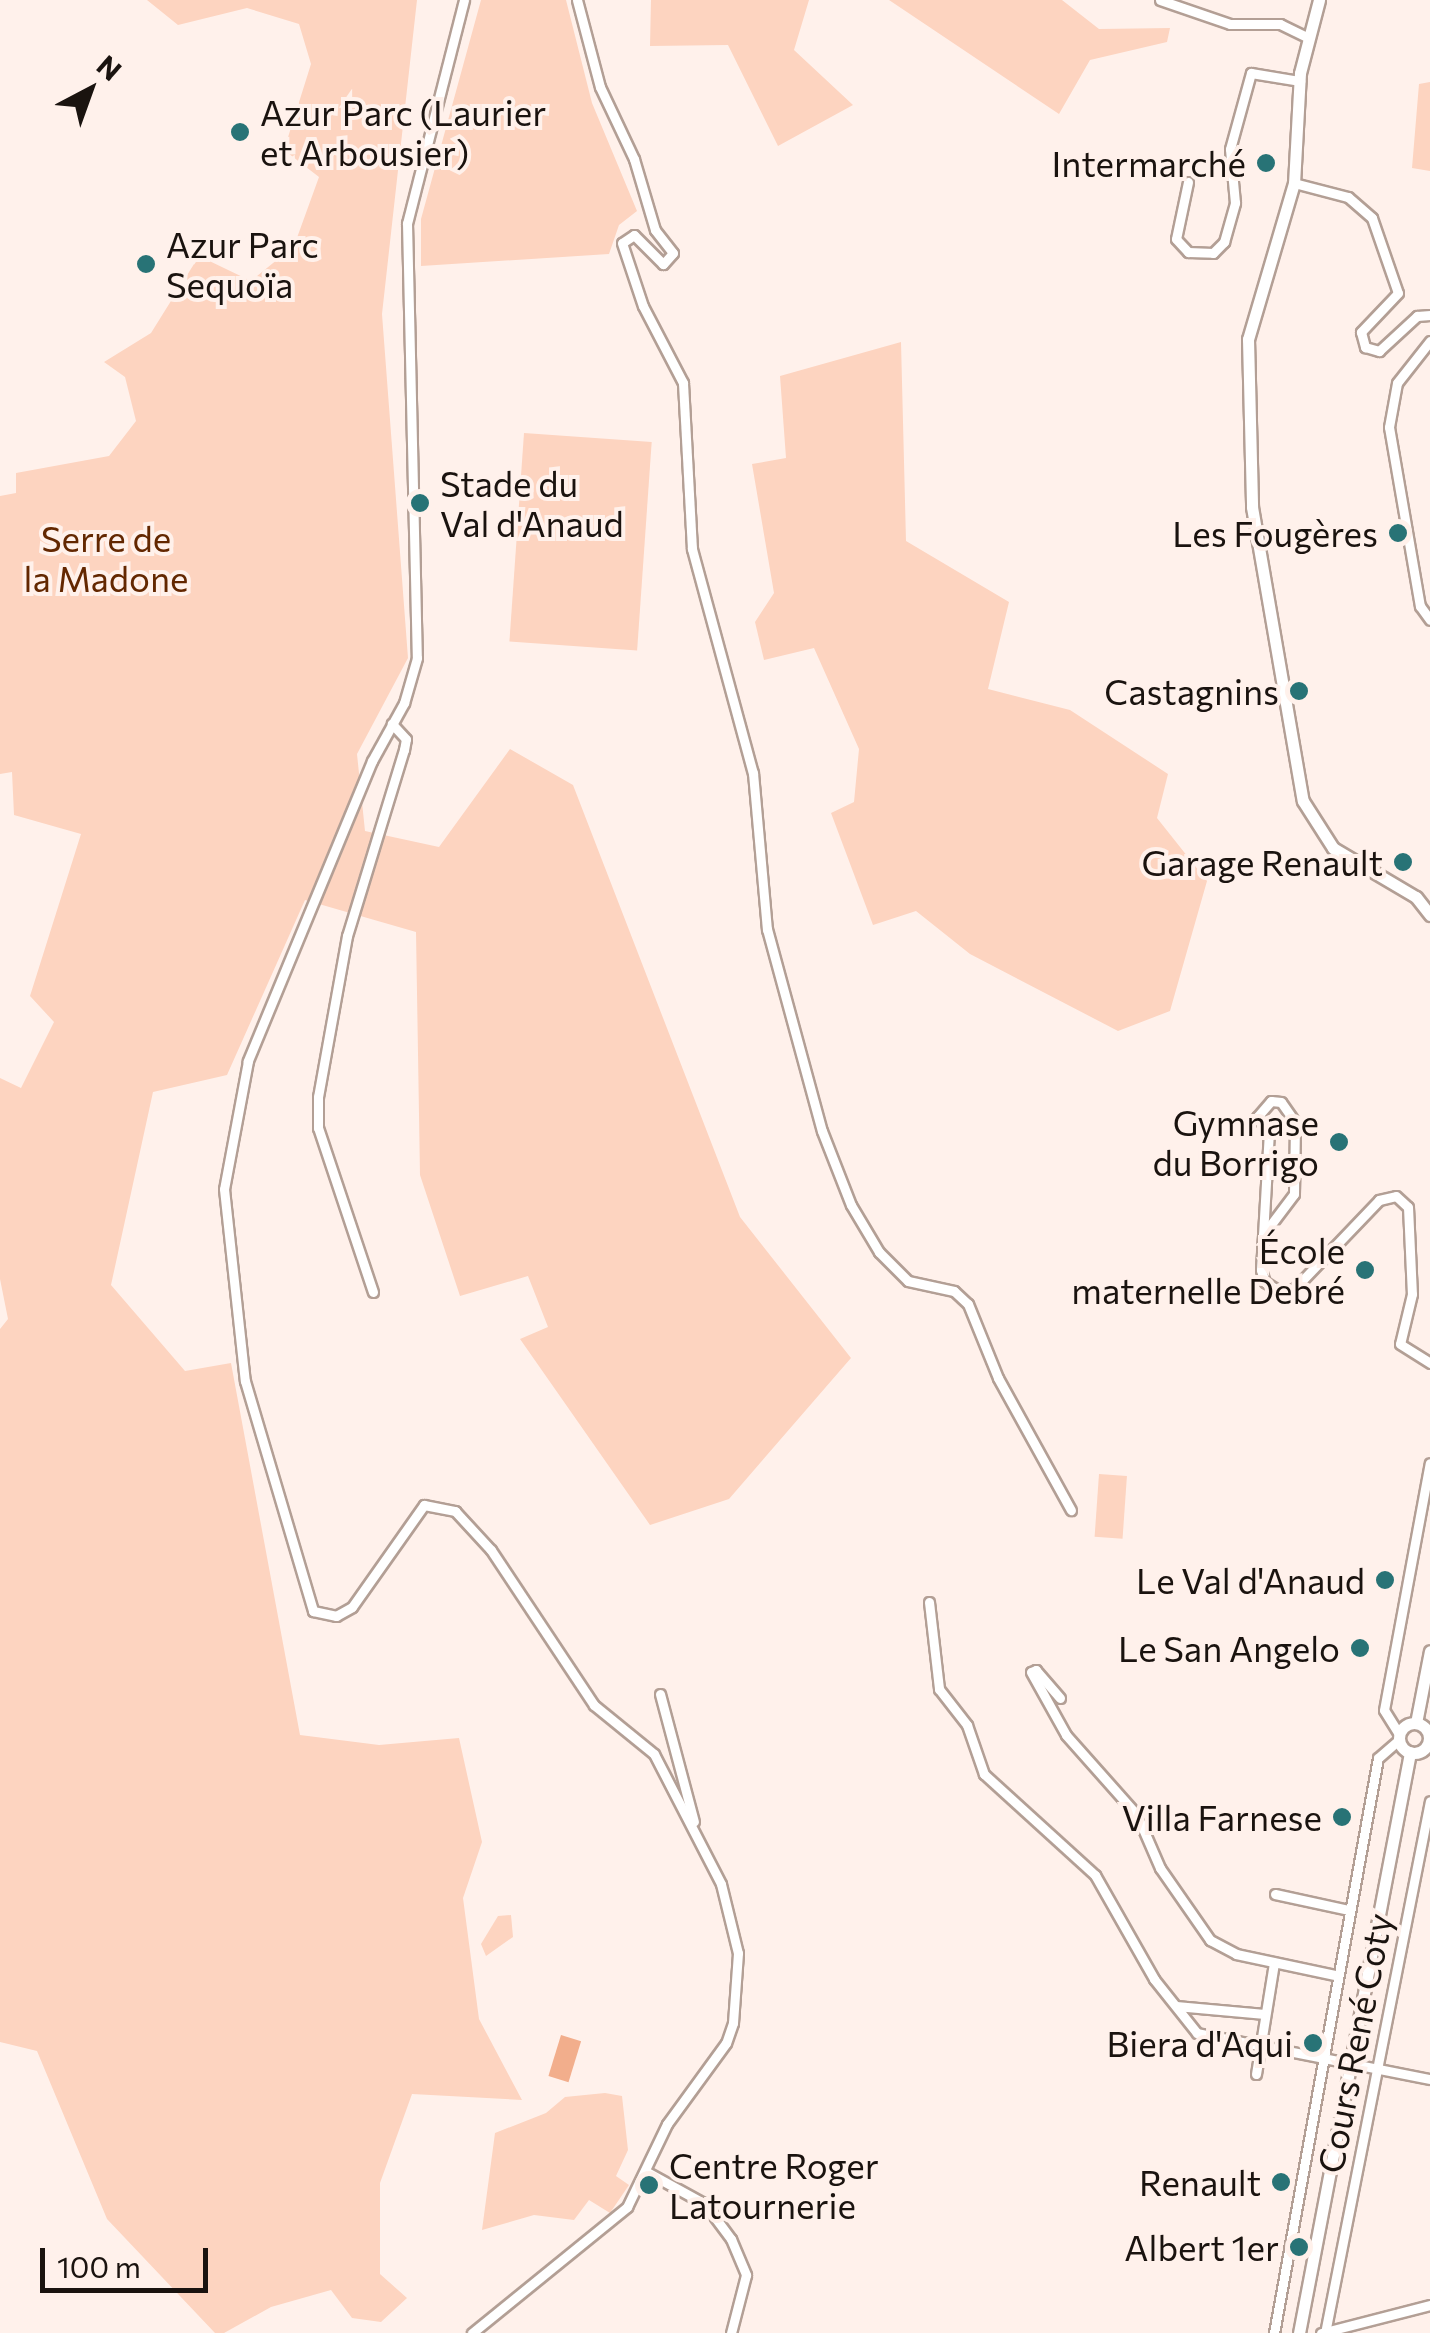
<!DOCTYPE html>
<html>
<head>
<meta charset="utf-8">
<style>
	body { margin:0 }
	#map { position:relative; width:1430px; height:2333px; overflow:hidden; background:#fff1eb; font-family:Commissioner,sans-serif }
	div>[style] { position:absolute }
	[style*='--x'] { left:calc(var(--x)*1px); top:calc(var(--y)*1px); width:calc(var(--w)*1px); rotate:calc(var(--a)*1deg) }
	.green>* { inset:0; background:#fdd4c0; transform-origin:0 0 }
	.water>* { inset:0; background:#f2ae8c; transform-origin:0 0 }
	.roads { filter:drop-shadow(2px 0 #b39f95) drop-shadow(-2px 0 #b39f95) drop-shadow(0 2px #b39f95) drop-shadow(0 -2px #b39f95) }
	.minor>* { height:9px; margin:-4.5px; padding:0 4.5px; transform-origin:4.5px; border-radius:4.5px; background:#fff }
	.tertiary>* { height:11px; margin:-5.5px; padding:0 5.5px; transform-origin:5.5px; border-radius:5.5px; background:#fff }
	.tertiary>.ring { margin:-5.5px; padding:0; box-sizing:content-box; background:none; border:11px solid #fff; border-radius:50% }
	.dots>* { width:28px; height:28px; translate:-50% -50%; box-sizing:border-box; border:5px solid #fff1eb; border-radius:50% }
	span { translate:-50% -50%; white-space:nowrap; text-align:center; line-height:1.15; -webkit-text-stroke:8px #fff1eb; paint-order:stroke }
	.poi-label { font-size:35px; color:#1a130f }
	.left { translate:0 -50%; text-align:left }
	.right { translate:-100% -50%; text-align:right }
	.park-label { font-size:35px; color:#632700 }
	.street-label { font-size:35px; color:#1a130f }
	.north { position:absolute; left:40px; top:40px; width:100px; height:100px; -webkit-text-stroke:8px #fff1eb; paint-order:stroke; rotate:41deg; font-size:28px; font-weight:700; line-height:40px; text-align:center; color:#1a130f }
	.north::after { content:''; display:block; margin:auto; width:35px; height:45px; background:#1a130f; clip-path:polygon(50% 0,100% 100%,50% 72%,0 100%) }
	.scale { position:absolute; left:40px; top:2248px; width:168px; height:45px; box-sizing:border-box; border:5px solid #1a130f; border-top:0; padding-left:12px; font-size:30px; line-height:35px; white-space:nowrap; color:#1a130f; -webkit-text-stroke:8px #fff1eb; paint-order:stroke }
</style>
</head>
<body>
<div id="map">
	<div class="green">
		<i style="clip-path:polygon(147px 0,417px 0,382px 314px,408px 658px,357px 754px,365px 831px,439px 847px,510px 749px,573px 785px,740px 1217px,851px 1358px,729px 1499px,650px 1525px,520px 1339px,548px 1327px,528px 1276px,460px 1296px,420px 1175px,416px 932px,305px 900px,227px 1075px,153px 1092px,111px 1285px,185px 1371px,231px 1363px,300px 1735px,379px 1745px,459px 1738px,482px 1842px,463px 1898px,479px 2019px,522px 2100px,412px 2094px,380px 2183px,380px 2274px,407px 2298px,381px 2322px,352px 2318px,331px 2290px,271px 2307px,224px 2333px,215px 2333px,107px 2219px,37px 2051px,0 2042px,0 1329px,8px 1319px,0 1279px,0 1078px,21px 1088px,54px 1022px,30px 996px,81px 834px,14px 815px,12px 772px,0 774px,0 496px,16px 493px,16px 473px,109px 456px,136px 421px,125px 377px,104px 362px,151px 333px,199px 256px,251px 281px,294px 246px,319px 177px,284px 150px,311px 64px,299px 24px,247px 8px,178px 25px)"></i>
		<i style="clip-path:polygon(481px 0,566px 0,592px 103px,637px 211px,619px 225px,609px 254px,421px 266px,421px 219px)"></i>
		<i style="clip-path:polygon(651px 0,809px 0,794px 50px,853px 105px,778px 146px,728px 45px,650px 46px)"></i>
		<i style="clip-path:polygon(889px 0,1062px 0,1099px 29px,1170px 28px,1167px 42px,1090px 60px,1059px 114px)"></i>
		<i style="clip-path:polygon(1430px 82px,1430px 171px,1412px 168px,1419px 84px)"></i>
		<i style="clip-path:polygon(901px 342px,906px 541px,1009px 602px,988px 689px,1070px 710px,1168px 774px,1157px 818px,1207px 881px,1170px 1011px,1118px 1031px,970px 954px,916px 911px,873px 925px,831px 813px,854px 802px,859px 749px,814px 648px,764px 660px,755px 622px,774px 593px,752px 464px,786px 458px,780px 376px)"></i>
		<i style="left:524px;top:433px;width:128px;height:209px;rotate:4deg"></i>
		<i style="left:1099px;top:1474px;width:28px;height:63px;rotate:4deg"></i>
		<i style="clip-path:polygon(511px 1915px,513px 1937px,486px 1956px,481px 1944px,498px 1916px)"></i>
		<i style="clip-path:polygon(605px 2093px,622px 2096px,628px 2150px,616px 2176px,629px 2185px,610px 2213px,589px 2200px,574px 2220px,534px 2215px,482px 2230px,495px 2133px,546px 2113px,565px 2097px)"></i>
	</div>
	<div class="water">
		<i style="left:561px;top:2035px;width:21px;height:43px;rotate:17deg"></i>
	</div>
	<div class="roads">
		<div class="minor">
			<i style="--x:464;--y:0;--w:230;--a:104.3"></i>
			<i style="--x:407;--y:223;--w:435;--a:88.7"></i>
			<i style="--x:417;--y:658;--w:47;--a:106.1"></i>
			<i style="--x:404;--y:703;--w:66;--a:118.9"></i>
			<i style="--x:372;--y:761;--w:325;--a:112.5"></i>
			<i style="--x:248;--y:1061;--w:130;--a:100.6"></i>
			<i style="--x:224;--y:1189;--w:193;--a:83.8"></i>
			<i style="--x:245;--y:1381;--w:240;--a:73.5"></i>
			<i style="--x:313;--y:1611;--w:24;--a:12"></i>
			<i style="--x:336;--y:1616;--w:18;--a:-29"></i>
			<i style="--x:352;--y:1607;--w:125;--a:-54.8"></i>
			<i style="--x:424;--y:1505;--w:32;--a:11"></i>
			<i style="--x:455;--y:1511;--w:53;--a:47.3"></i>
			<i style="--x:491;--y:1550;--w:186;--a:56.4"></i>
			<i style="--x:594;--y:1705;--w:77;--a:39.2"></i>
			<i style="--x:654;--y:1754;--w:146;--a:62.7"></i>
			<i style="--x:721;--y:1884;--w:71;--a:76.2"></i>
			<i style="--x:738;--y:1953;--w:70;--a:94.1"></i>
			<i style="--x:733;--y:2023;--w:21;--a:109"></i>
			<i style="--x:726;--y:2043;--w:100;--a:126.1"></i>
			<i style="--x:667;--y:2124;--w:92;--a:115.7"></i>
			<i style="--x:627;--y:2207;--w:200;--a:140.9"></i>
			<i style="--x:577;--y:0;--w:90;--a:75.2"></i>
			<i style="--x:600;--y:87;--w:80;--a:64.7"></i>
			<i style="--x:634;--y:159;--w:74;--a:73.5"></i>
			<i style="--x:655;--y:230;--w:29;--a:52"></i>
			<i style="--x:673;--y:253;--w:15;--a:132"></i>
			<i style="--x:663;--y:264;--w:41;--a:-135"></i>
			<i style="--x:634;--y:235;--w:14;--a:146"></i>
			<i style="--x:622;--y:243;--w:66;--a:71.6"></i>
			<i style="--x:643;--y:306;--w:87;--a:62.5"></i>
			<i style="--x:683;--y:383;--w:166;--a:86.9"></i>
			<i style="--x:692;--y:549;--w:232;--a:74.8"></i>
			<i style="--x:753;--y:773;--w:157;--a:84.9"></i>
			<i style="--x:767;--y:929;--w:209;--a:74.8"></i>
			<i style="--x:822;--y:1131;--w:79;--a:68.6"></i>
			<i style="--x:851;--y:1205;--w:55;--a:59.2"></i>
			<i style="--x:879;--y:1252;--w:41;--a:45"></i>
			<i style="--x:908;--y:1281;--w:47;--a:12.3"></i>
			<i style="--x:954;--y:1291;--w:19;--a:43"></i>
			<i style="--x:968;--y:1304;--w:80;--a:67.9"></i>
			<i style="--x:998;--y:1378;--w:151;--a:61.1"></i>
			<i style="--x:1160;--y:0;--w:74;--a:18.9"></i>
			<i style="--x:1230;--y:24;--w:50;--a:0"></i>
			<i style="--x:1280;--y:24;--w:32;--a:26"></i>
			<i style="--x:1188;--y:182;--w:58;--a:101.9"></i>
			<i style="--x:1176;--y:239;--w:18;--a:47"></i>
			<i style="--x:1188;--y:252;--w:25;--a:2"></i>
			<i style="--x:1213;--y:253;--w:16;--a:-45"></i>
			<i style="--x:1224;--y:242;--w:41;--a:-74.2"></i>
			<i style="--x:1235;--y:203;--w:54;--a:-95.3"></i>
			<i style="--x:1230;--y:149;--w:79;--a:-74.6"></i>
			<i style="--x:1251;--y:73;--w:50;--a:9.3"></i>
			<i style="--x:1294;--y:183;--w:56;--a:14.5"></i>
			<i style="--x:1348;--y:197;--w:32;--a:41"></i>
			<i style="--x:1372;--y:218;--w:79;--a:70.9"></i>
			<i style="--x:1398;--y:293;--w:54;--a:133.5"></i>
			<i style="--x:1361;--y:332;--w:16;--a:75"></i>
			<i style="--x:1365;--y:347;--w:15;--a:16"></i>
			<i style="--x:1379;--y:351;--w:52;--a:-42.6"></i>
			<i style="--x:1417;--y:316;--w:13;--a:-4"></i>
			<i style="--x:1430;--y:341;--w:53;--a:128.2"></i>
			<i style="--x:1397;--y:383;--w:45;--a:100.3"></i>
			<i style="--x:1389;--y:427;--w:182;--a:80.2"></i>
			<i style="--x:1420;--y:606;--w:17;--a:54"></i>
			<i style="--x:1263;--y:1235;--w:51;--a:-52.9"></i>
			<i style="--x:1294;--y:1194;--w:72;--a:-89.2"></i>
			<i style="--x:1295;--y:1122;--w:24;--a:-125"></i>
			<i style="--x:1281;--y:1102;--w:10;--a:-174"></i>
			<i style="--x:1271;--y:1101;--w:21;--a:131"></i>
			<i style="--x:1257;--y:1117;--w:18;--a:49"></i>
			<i style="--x:1269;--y:1131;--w:139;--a:93.3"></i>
			<i style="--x:1261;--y:1270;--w:13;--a:72"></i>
			<i style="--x:1265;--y:1282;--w:17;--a:33"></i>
			<i style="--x:1279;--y:1291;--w:15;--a:-8"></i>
			<i style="--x:1294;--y:1289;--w:123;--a:-46.3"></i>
			<i style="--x:1379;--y:1200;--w:17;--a:-13"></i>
			<i style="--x:1396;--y:1196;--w:16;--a:43"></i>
			<i style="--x:1408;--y:1207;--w:87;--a:87.4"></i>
			<i style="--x:1412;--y:1294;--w:51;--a:103.5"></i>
			<i style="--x:1400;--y:1344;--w:36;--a:32"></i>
			<i style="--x:373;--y:1292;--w:173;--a:-108.5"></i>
			<i style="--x:318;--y:1128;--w:31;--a:-90"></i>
			<i style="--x:318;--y:1097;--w:164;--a:-79.8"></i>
			<i style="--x:347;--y:936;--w:195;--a:-73"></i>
			<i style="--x:404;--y:750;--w:11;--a:-80"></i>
			<i style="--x:406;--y:739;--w:21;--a:-133"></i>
			<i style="--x:929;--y:1602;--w:88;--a:83.4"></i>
			<i style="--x:939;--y:1689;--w:46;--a:52.1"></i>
			<i style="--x:967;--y:1725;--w:52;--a:70.9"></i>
			<i style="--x:984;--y:1774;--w:150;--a:42.3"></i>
			<i style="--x:1095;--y:1875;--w:120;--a:60.4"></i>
			<i style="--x:1154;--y:1979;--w:69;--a:51.5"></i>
			<i style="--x:1197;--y:2033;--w:237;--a:11.2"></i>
			<i style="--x:660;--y:1694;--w:132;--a:75.1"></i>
			<i style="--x:1060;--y:1698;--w:37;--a:-131"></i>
			<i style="--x:1036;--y:1670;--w:5;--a:158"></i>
			<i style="--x:1031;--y:1672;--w:72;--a:60.9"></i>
			<i style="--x:1066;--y:1735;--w:107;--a:48.4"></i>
			<i style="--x:1137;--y:1815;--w:58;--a:66.5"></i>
			<i style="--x:1160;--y:1868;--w:88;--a:55.2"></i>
			<i style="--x:1210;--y:1940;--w:30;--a:28"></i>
			<i style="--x:1236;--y:1954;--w:101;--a:12"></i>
			<i style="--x:1427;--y:1731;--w:3;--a:0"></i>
			<i style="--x:1399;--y:1734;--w:28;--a:-122"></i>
			<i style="--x:1384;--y:1710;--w:251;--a:-79.5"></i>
			<i style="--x:1428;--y:1741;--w:2;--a:27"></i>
			<i style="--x:1275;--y:1894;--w:76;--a:12.2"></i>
			<i style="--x:1176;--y:2006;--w:89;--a:5.1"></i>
			<i style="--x:1256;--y:2074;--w:112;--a:-80.8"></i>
			<i style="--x:645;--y:2171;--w:68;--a:28.8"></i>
			<i style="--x:705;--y:2204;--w:44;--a:53.4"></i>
			<i style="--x:731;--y:2239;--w:39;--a:67"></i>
			<i style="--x:746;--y:2275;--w:60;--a:104.5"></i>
			<i style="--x:1274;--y:2333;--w:584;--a:-79.75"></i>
			<i style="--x:1378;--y:1758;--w:28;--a:-41"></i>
			<i style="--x:1321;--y:2333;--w:113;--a:-14.4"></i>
			<i style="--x:1325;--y:2333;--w:542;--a:-78.84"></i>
		</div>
		<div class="tertiary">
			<i style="--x:1319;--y:0;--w:75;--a:104.6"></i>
			<i style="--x:1300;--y:73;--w:110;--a:93.1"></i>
			<i style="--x:1294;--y:183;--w:163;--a:106.4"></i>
			<i style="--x:1248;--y:339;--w:168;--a:88.6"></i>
			<i style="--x:1252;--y:507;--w:298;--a:80.2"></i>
			<i style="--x:1303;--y:801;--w:56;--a:57.4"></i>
			<i style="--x:1333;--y:848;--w:96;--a:30.6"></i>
			<i style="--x:1416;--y:897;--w:23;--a:52"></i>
			<i style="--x:1416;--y:1723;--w:73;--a:-79"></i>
			<i class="ring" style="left:1399px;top:1723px;width:19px;height:19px"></i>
			<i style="--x:1299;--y:2333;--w:591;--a:-79.17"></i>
		</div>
	</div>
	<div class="dots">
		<i style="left:240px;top:132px;background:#287376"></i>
		<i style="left:1266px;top:163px;background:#287376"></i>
		<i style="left:146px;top:264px;background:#287376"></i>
		<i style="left:420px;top:503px;background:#287376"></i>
		<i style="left:1398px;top:533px;background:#287376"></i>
		<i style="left:1299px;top:691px;background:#287376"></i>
		<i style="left:1403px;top:862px;background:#287376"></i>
		<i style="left:1339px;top:1142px;background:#287376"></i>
		<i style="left:1365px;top:1270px;background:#287376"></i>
		<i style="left:1385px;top:1580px;background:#287376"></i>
		<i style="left:1360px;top:1648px;background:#287376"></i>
		<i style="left:1342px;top:1817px;background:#287376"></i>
		<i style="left:1313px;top:2043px;background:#287376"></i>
		<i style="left:1281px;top:2182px;background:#287376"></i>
		<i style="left:649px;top:2185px;background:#287376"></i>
		<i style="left:1299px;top:2247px;background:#287376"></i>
	</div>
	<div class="poi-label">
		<span class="left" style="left:260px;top:132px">Azur Parc (Laurier<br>et Arbousier)</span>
		<span class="right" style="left:1246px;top:163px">Intermarché</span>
		<span class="left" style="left:166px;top:264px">Azur Parc<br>Sequoïa</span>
		<span class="left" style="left:440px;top:503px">Stade du<br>Val d'Anaud</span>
		<span class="right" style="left:1378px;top:533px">Les Fougères</span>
		<span class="right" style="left:1279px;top:691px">Castagnins</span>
		<span class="right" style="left:1383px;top:862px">Garage Renault</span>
		<span class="right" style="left:1319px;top:1142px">Gymnase<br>du Borrigo</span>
		<span class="right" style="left:1345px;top:1270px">École<br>maternelle Debré</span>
		<span class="right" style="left:1365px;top:1580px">Le Val d'Anaud</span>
		<span class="right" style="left:1340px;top:1648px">Le San Angelo</span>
		<span class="right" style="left:1322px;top:1817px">Villa Farnese</span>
		<span class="right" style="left:1293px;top:2043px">Biera d'Aqui</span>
		<span class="left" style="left:669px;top:2185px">Centre Roger<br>Latournerie</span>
		<span class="right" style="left:1261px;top:2182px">Renault</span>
		<span class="right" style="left:1279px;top:2247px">Albert 1er</span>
	</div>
	<div class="park-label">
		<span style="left:106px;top:558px">Serre de<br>la Madone</span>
	</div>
	<div class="street-label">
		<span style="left:1354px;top:2043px;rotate:-79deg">Cours René Coty</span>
	</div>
	<div class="north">N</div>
	<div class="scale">100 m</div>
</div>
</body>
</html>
